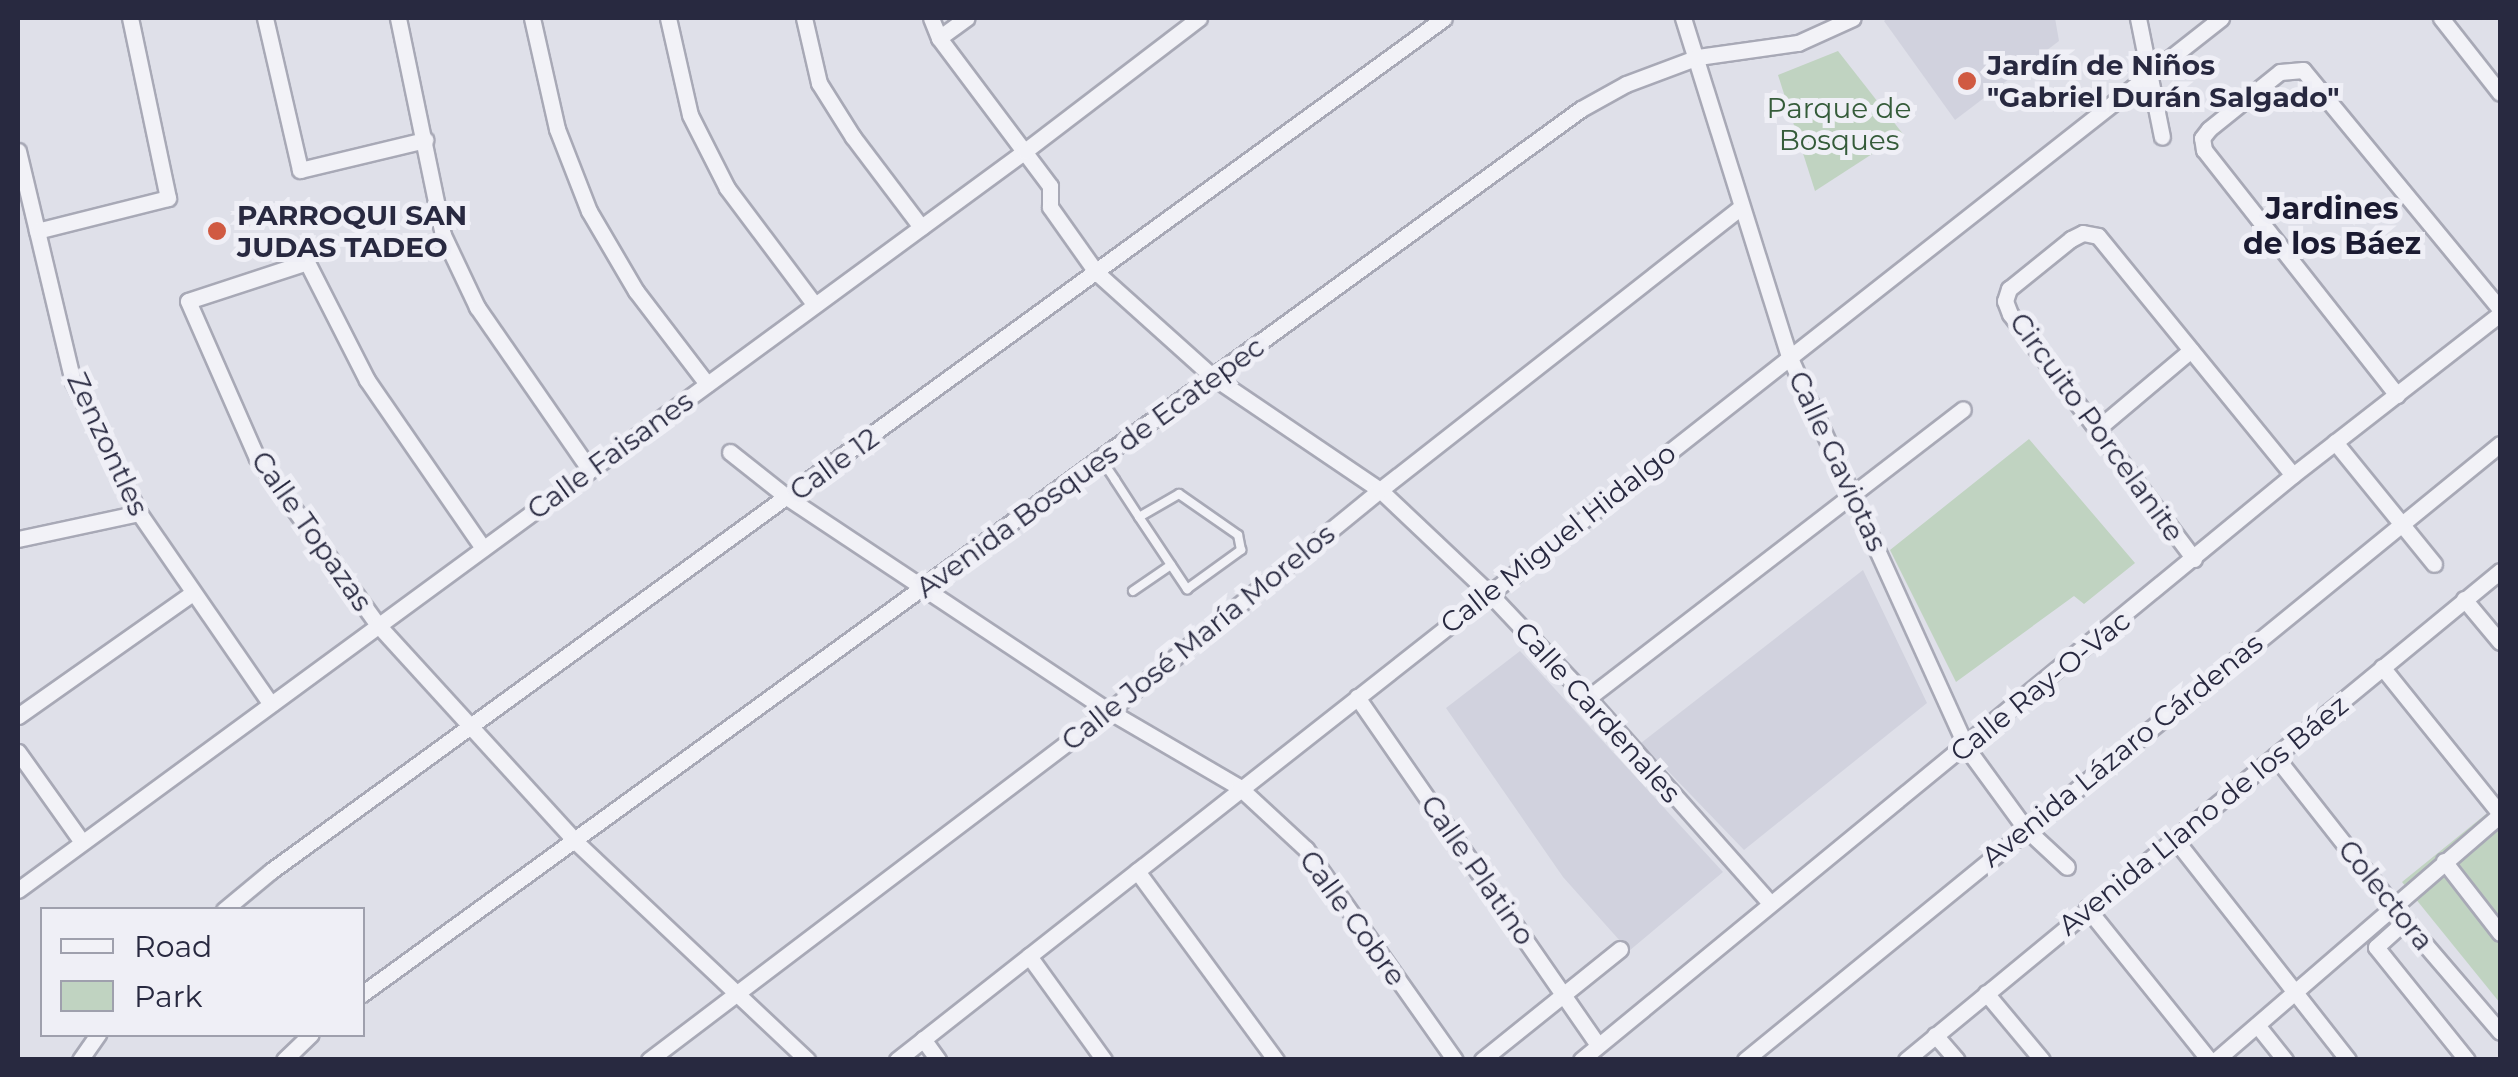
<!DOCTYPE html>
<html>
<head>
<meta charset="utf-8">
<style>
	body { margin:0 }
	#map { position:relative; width:2518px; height:1077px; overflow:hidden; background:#dfe0e9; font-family:Montserrat,sans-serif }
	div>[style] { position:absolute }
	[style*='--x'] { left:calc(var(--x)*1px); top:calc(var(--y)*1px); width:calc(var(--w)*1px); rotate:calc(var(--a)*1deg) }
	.built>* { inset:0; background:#d1d2de }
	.green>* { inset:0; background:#c0d3c1 }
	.roads { filter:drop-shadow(2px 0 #a8a9b6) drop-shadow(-2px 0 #a8a9b6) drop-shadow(0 2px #a8a9b6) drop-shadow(0 -2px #a8a9b6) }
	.lane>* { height:8px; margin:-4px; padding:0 4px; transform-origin:4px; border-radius:4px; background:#f2f2f7 }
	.street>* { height:15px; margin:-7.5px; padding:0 7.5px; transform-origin:7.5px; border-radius:7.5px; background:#f2f2f7 }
	.dots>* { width:28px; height:28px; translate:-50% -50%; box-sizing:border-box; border:5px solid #efeff6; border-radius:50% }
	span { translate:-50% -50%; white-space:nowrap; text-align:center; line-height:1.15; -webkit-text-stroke:10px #efeff6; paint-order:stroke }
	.poi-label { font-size:28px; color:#282940; font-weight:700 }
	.left { translate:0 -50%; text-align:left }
	.park-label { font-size:28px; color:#355c3a }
	.street-label { font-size:28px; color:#282940 }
	.neighbourhood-label { font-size:30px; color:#1a1a31; font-weight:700 }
	.frame { position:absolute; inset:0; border:20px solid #282940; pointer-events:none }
	.legend { position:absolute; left:40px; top:907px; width:325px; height:130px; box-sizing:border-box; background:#efeff6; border:2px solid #9fa0ad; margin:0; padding:12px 18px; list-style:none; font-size:30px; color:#282940 }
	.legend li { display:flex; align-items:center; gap:20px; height:50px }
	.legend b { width:50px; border:2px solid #9fa0ad }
</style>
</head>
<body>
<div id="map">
	<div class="built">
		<i style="clip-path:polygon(1888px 18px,2055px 18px,2059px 41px,1955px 120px,1884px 21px)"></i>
		<i style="clip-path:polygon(1863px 570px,1927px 703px,1744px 850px,1641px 743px)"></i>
		<i style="clip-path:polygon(1520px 651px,1723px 872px,1629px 951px,1563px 877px,1446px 708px)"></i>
	</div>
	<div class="green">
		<i style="clip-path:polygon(1838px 51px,1903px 134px,1815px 191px,1778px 75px)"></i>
		<i style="clip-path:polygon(2029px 439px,2135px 563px,2084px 604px,2074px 596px,1956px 682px,1890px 550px)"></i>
		<i style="clip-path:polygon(2491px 810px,2500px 821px,2500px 1003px,2402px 882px)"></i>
	</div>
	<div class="roads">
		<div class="lane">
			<i style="--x:1101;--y:459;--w:25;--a:56"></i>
			<i style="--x:1115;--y:480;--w:44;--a:57"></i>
			<i style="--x:1139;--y:517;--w:87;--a:56.3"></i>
			<i style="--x:1187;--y:589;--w:67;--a:-35.8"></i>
			<i style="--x:1241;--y:550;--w:15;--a:-101"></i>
			<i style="--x:1238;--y:535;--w:72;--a:-145.2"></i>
			<i style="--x:1179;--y:494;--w:46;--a:150.1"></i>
			<i style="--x:1133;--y:591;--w:46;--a:-34.4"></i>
		</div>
		<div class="street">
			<i style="--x:265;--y:18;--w:156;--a:77"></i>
			<i style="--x:300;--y:170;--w:129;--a:-13.5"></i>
			<i style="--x:398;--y:18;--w:222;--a:78.3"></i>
			<i style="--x:443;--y:235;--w:80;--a:64.7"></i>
			<i style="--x:477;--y:307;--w:198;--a:55.3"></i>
			<i style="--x:532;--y:18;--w:114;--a:77.3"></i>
			<i style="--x:557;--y:129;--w:88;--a:68.7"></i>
			<i style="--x:589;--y:211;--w:93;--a:59.6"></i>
			<i style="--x:636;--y:291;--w:117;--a:52.6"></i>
			<i style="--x:668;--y:18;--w:99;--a:77.2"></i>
			<i style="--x:690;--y:115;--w:82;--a:63.1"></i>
			<i style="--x:727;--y:188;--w:146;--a:53.1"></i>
			<i style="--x:804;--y:18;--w:67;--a:77"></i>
			<i style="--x:819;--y:83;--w:64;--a:57.8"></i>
			<i style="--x:853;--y:137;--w:113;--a:52.9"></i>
			<i style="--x:931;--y:18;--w:22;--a:68"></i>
			<i style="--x:939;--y:38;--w:185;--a:53.1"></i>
			<i style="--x:1050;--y:186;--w:21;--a:90"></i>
			<i style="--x:1050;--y:207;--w:80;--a:54.7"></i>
			<i style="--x:1096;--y:272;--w:157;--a:41.9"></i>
			<i style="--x:1213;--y:377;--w:202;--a:34.1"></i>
			<i style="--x:1380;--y:490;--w:150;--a:43.4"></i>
			<i style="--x:1489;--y:593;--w:144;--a:46.7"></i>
			<i style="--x:1588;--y:698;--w:274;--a:48.4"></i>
			<i style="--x:1683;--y:18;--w:354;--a:72.6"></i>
			<i style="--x:1789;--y:356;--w:429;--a:65.6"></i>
			<i style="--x:1966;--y:747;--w:100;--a:53.9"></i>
			<i style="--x:2025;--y:828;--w:57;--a:42.9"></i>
			<i style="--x:2138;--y:18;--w:121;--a:78.6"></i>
			<i style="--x:2441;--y:18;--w:95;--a:51.8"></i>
			<i style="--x:939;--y:38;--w:34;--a:-36"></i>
			<i style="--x:18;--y:151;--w:236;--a:76.6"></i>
			<i style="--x:73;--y:381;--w:148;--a:63.4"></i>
			<i style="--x:139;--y:513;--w:232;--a:55.4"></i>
			<i style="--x:37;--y:231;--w:135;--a:-14.1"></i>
			<i style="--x:168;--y:198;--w:184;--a:-101.9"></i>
			<i style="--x:2397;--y:395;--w:312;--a:-128.2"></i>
			<i style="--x:2204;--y:150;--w:12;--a:-99"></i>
			<i style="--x:2202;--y:138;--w:11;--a:-52"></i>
			<i style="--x:2209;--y:129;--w:91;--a:-38.8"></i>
			<i style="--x:2280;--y:72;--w:23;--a:-5"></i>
			<i style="--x:2303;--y:70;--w:310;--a:50.5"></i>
			<i style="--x:2096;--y:430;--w:124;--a:-40.1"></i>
			<i style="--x:2335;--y:442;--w:157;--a:50.9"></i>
			<i style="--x:730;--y:452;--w:74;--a:38.4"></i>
			<i style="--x:788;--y:498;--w:385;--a:33.6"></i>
			<i style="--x:1109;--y:711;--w:151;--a:30.3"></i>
			<i style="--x:1239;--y:787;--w:91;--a:42.8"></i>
			<i style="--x:1306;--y:849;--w:258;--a:54.8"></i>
			<i style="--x:18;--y:539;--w:124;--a:-12.1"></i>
			<i style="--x:483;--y:548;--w:204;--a:-124.6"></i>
			<i style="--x:367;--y:380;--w:132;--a:-117"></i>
			<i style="--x:307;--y:262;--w:125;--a:161.9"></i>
			<i style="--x:188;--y:301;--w:171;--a:66.3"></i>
			<i style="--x:257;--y:458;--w:206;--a:54.1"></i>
			<i style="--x:378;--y:625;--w:292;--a:47.6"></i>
			<i style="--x:575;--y:841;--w:319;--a:43.3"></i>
			<i style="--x:2194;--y:559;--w:306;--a:-126.9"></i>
			<i style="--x:2010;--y:314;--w:14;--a:-111"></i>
			<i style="--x:2005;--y:301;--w:13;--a:-72"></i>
			<i style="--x:2009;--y:289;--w:80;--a:-38.9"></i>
			<i style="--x:2071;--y:239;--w:13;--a:-27"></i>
			<i style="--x:2083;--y:233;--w:15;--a:11"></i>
			<i style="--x:2098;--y:236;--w:308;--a:50.8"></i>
			<i style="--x:2464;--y:599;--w:56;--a:50.1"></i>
			<i style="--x:2382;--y:667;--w:189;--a:51.2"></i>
			<i style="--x:1357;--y:697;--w:423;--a:55.3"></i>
			<i style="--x:1588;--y:698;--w:473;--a:-37.6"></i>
			<i style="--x:18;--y:716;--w:212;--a:-35.2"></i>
			<i style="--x:18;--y:752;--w:110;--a:54.6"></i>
			<i style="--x:2275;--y:756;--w:210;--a:51.8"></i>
			<i style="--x:2405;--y:921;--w:146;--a:49.4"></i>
			<i style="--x:2174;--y:838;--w:282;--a:51.9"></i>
			<i style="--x:2444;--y:861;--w:91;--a:52.1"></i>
			<i style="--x:1137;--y:871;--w:235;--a:53.7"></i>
			<i style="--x:18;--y:890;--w:1249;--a:-36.27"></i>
			<i style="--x:1025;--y:151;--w:219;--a:-37.4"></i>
			<i style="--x:2087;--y:908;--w:195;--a:51.2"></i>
			<i style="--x:224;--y:910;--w:61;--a:-39.7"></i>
			<i style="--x:271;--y:871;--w:1450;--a:-36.02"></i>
			<i style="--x:2405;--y:921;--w:39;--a:138"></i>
			<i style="--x:2376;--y:947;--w:145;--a:51.2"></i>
			<i style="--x:1029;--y:956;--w:128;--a:54.2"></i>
			<i style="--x:1986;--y:993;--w:87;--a:50.1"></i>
			<i style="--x:362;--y:994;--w:1506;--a:-35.98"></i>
			<i style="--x:1581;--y:109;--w:51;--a:-29.1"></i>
			<i style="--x:1626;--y:84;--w:77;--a:-20.6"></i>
			<i style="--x:1698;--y:57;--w:101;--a:-8"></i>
			<i style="--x:1798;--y:43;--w:60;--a:-24.4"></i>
			<i style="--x:2257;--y:1025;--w:45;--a:51.3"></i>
			<i style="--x:1935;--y:1035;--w:33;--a:49"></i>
			<i style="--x:923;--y:1039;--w:26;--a:54"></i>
			<i style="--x:80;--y:1060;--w:32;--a:-55"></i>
			<i style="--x:284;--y:1060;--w:37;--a:-44"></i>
			<i style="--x:649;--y:1060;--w:577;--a:-37.19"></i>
			<i style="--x:1109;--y:711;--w:350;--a:-39.2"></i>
			<i style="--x:1380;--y:490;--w:459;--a:-38.1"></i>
			<i style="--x:897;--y:1060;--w:1685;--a:-38.2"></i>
			<i style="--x:1482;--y:1060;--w:177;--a:-38.8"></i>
			<i style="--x:1581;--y:1060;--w:922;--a:-39.41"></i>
			<i style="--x:2293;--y:475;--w:262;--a:-37.9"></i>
			<i style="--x:1745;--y:1060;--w:974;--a:-39.21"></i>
			<i style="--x:1906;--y:1060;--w:769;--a:-39.46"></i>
			<i style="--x:2216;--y:1060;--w:375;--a:-40.8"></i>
		</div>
	</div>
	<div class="dots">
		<i style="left:1967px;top:81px;background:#d05a42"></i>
		<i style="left:217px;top:231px;background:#d05a42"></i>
	</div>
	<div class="poi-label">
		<span class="left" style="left:1987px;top:81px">Jardín de Niños<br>"Gabriel Durán Salgado"</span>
		<span class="left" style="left:237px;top:231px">PARROQUI SAN<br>JUDAS TADEO</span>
	</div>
	<div class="park-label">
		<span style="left:1839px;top:124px">Parque de<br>Bosques</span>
	</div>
	<div class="street-label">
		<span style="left:2097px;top:427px;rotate:54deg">Circuito Porcelanite</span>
		<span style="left:108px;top:444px;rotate:65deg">Zenzontles</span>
		<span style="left:610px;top:455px;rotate:-36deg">Calle Faisanes</span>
		<span style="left:1838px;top:461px;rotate:65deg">Calle Gaviotas</span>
		<span style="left:834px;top:464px;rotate:-36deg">Calle 12</span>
		<span style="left:1090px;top:467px;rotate:-36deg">Avenida Bosques de Ecatepec</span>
		<span style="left:312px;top:531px;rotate:55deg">Calle Topazas</span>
		<span style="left:1558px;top:538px;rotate:-38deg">Calle Miguel Hidalgo</span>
		<span style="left:1198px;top:637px;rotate:-39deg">Calle José María Morelos</span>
		<span style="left:2040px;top:686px;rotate:-39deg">Calle Ray-O-Vac</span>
		<span style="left:1598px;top:712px;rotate:48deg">Calle Cardenales</span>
		<span style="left:2122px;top:750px;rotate:-39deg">Avenida Lázaro Cárdenas</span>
		<span style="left:2203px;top:815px;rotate:-39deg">Avenida Llano de los Báez</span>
		<span style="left:1478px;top:870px;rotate:55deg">Calle Platino</span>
		<span style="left:2386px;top:895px;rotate:51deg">Colectora</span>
		<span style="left:1353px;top:918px;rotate:54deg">Calle Cobre</span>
	</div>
	<div class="neighbourhood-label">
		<span style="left:2332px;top:226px">Jardines<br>de los Báez</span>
	</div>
	<div class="frame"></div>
	<ul class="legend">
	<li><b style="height:12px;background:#f2f2f7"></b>Road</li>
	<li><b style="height:28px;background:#c0d3c1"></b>Park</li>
	</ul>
</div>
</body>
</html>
